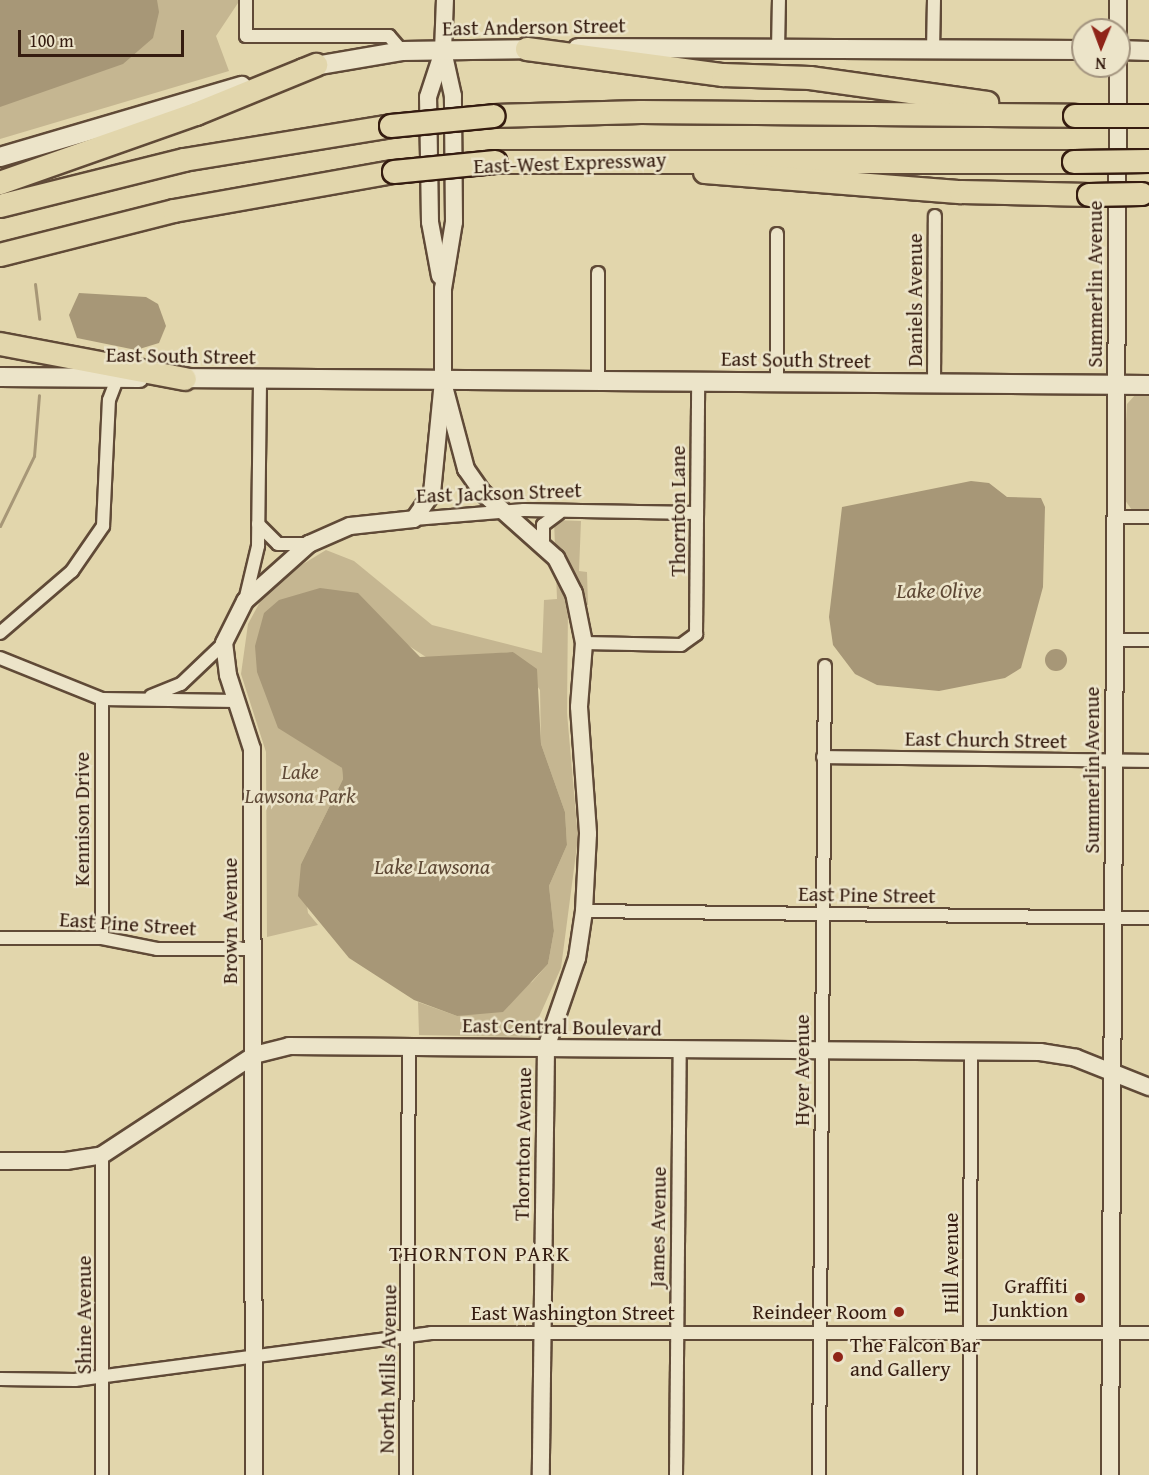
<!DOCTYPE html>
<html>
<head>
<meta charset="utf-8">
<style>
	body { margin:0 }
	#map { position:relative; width:1149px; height:1475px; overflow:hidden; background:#e2d6ac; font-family:"Gentium Book Plus",serif }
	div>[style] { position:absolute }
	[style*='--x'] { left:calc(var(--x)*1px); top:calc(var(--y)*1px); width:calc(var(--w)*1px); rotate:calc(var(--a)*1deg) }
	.green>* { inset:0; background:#c5b691 }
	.water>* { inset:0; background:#a79777 }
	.round { border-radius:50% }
	.stream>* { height:3px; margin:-1.5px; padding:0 1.5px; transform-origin:1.5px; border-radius:1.5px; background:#a79777 }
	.roads { filter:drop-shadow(2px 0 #604a37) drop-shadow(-2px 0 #604a37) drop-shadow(0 2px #604a37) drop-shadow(0 -2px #604a37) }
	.minor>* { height:12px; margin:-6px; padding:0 6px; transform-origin:6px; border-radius:6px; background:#ece4c9 }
	.tertiary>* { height:16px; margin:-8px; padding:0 8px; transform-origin:8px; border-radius:8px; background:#ece4c9 }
	.secondary>* { height:18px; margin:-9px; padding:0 9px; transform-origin:9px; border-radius:9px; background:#ece4c9 }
	.motorway>* { height:22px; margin:-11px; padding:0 11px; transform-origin:11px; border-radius:11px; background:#e2d6ac }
	.bridges { filter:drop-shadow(2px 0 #351c10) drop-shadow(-2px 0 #351c10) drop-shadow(0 2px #351c10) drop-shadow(0 -2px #351c10) }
	.motorway-bridge>* { height:22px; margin:-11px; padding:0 11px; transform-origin:11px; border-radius:11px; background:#e2d6ac }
	.dots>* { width:16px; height:16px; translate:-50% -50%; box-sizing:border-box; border:3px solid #ece4c9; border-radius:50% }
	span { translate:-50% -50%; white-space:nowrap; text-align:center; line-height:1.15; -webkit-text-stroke:5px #ece4c9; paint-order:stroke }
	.street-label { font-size:21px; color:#351c10 }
	.park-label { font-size:21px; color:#604a37; font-style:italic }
	.poi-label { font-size:21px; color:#351c10 }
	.right { translate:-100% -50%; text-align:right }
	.left { translate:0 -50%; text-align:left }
	.water-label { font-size:22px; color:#5d4734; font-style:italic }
	.neighbourhood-label { font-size:22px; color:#351c10; letter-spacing:1.5px }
	.north { position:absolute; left:1071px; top:18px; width:60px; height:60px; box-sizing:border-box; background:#ece4c9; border:2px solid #a3947f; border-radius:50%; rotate:181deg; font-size:16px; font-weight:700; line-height:24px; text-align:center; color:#351c10 }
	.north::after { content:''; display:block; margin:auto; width:21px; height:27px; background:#8f2418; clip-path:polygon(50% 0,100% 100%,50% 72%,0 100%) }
	.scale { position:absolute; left:18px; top:30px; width:166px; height:27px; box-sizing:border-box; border:3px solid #351c10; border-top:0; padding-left:8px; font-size:18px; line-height:21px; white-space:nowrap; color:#351c10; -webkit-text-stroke:4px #ece4c9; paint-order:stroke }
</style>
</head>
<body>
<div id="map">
	<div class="green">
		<i style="clip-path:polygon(0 0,240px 0,216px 36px,229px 71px,0 139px)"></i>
		<i style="clip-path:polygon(1136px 394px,1149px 394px,1149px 511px,1132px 510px,1122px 496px,1127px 404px)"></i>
		<i style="clip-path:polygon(554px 520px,581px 521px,579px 571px,587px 572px,588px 605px,568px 608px,567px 713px,578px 838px,561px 968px,530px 1037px,419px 1035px,418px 1002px,457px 1016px,532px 982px,548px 964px,554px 931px,549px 886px,567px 845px,565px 812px,541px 744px,540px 690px,513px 652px,429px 659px,403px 642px,333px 762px,342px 768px,343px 779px,301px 864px,308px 913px,318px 925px,267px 937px,266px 752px,241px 674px,248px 624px,260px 602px,290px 572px,326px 550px,354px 561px,432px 625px,542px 653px,544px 600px,557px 599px)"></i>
	</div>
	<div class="water">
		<i style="clip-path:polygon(0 0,157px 0,159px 12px,153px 38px,123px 64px,0 107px)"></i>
		<i style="clip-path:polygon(79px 293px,146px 297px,158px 304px,166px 326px,159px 343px,136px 350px,77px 338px,69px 315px)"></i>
		<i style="clip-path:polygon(971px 481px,989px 483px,1007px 497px,1041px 498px,1045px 507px,1043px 587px,1021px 668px,1005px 678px,939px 691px,877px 685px,855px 674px,833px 645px,829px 617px,842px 507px)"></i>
		<i style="clip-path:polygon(320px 588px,358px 593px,420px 657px,513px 652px,537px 669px,541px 744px,565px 812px,567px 845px,549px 886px,554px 931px,548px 964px,503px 1012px,457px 1016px,414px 1000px,349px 958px,298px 896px,301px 864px,343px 779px,342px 768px,278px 728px,257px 672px,255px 646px,264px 613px,279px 600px)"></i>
		<i class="round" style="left:1045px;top:649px;width:22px;height:22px"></i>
	</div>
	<div class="stream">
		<i style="--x:35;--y:284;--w:35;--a:83"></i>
		<i style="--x:0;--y:526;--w:78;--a:-64.1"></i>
		<i style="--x:34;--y:456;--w:61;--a:-85.3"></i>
	</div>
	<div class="roads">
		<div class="minor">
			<i style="--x:246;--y:0;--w:36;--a:90"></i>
			<i style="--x:246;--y:36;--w:143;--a:0"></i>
			<i style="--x:389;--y:36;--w:20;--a:49"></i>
			<i style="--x:778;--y:50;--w:50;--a:-88.9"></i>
			<i style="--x:933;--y:51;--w:51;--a:-88.9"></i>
			<i style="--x:598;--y:273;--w:108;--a:90"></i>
			<i style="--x:777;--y:382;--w:148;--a:-90"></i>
			<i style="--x:934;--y:384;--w:168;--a:-89.7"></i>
			<i style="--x:1115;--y:517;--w:34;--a:0"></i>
			<i style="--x:414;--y:519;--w:110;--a:-4.7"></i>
			<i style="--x:524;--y:510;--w:172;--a:1"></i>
			<i style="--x:258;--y:524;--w:28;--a:45"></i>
			<i style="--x:278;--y:544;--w:31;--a:0"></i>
			<i style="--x:543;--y:544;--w:19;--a:-90"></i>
			<i style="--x:543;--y:525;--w:20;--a:-37"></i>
			<i style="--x:245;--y:601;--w:57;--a:-76.7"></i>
			<i style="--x:258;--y:546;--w:167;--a:-89.3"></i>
			<i style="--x:0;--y:633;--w:95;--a:-40.7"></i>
			<i style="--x:72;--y:571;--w:55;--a:-55.4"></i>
			<i style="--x:103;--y:526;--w:126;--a:-87.3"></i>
			<i style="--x:109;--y:400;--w:25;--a:-69"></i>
			<i style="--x:1115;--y:640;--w:34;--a:0"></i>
			<i style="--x:584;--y:643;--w:97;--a:1.2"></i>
			<i style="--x:681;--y:645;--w:19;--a:-36"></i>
			<i style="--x:696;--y:634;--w:252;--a:-89.5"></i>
			<i style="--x:0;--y:658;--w:110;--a:21.9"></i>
			<i style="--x:102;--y:699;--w:135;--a:0.8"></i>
			<i style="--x:151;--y:696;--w:32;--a:-22"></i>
			<i style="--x:181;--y:684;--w:59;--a:-43.6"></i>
			<i style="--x:102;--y:699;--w:239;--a:90"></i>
			<i style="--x:823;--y:757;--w:326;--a:0.7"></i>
			<i style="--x:584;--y:911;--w:565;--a:0.71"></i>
			<i style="--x:0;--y:938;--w:102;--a:0"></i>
			<i style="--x:102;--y:938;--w:56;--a:11.3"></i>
			<i style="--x:157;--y:949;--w:96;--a:0"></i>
			<i style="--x:0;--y:1379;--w:75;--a:0.8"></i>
			<i style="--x:75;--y:1380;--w:359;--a:-7.5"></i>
			<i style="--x:431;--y:1333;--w:718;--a:0"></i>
			<i style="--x:102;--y:1475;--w:320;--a:-90"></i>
			<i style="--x:406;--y:1475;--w:427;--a:-89.6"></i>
			<i style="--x:676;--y:1475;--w:425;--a:-89.5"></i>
			<i style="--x:819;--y:1475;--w:809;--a:-89.58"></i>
			<i style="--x:970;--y:1475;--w:424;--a:-89.9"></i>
		</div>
		<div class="tertiary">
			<i style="--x:1118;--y:0;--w:30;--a:90"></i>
			<i style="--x:440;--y:276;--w:55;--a:-100.5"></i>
			<i style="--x:430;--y:222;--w:125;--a:-90.9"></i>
			<i style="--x:428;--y:97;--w:48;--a:-71.9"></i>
			<i style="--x:443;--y:51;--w:51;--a:-87.8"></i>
			<i style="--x:445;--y:390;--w:82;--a:75.1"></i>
			<i style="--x:466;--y:469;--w:29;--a:55"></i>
			<i style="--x:483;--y:493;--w:98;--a:41.7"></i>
			<i style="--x:556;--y:558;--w:39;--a:63"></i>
			<i style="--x:574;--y:593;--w:51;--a:78.7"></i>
			<i style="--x:584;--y:643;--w:64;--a:94.5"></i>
			<i style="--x:579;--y:707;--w:127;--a:85.9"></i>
			<i style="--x:588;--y:834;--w:77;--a:93"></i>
			<i style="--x:584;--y:911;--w:48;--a:98.5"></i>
			<i style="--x:577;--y:958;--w:95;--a:109"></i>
			<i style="--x:546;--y:1048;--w:427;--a:90.7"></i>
			<i style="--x:0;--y:1161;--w:66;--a:0"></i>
			<i style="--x:66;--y:1161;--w:36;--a:-9"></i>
			<i style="--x:102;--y:1155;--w:182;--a:-33.3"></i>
			<i style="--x:254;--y:1055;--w:36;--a:-14"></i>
			<i style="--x:289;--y:1046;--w:751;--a:0.46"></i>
			<i style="--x:1040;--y:1052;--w:36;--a:9"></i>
			<i style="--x:1076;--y:1058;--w:79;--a:21.7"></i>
			<i style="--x:254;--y:1475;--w:726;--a:-90.16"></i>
			<i style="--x:252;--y:749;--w:78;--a:-108"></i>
			<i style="--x:228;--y:675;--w:32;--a:-97"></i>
			<i style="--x:224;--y:643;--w:47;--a:-63.4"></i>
			<i style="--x:245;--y:601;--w:86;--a:-41.7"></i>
			<i style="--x:309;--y:544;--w:45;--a:-23.7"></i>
			<i style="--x:350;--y:526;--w:64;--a:-6.2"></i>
			<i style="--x:414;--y:519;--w:32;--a:-55"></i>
			<i style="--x:432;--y:493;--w:114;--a:-84.4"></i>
			<i style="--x:443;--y:380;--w:91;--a:-90"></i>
			<i style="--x:443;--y:289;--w:68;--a:-80.7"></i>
			<i style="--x:454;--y:222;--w:126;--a:-90.5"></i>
			<i style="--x:453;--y:96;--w:46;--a:-102.5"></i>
			<i style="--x:1110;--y:1475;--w:1409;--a:-89.67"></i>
		</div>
		<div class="secondary">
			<i style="--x:578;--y:48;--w:505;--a:0.23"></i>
			<i style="--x:1119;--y:50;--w:30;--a:2"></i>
			<i style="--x:303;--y:68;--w:100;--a:-9.7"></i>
			<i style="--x:402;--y:51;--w:139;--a:-0.8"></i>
			<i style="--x:0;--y:157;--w:252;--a:-16.4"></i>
			<i style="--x:0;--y:377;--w:139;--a:0.4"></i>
			<i style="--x:173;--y:378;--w:976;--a:0.41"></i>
		</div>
		<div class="motorway">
			<i style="--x:527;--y:49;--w:198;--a:7.6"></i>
			<i style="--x:723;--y:75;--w:87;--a:2"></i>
			<i style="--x:810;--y:78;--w:179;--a:8"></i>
			<i style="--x:494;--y:116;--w:147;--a:-1.6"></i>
			<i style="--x:641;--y:112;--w:434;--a:0.5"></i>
			<i style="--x:496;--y:162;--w:578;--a:0"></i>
			<i style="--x:705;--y:172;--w:257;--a:4.5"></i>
			<i style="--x:961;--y:192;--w:128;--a:1.3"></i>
			<i style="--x:0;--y:183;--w:208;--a:-19.4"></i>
			<i style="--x:196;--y:114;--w:130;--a:-22.2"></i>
			<i style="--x:0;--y:206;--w:190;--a:-14"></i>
			<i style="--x:184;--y:160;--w:210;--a:-9.3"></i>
			<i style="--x:0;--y:255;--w:179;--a:-14.2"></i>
			<i style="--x:174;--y:211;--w:223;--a:-10.1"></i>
			<i style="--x:0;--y:344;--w:188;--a:10.7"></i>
		</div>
	</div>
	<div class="bridges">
		<div class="motorway-bridge">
			<i style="--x:1075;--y:116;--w:74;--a:0"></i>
			<i style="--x:391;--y:126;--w:103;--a:-5.5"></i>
			<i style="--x:1074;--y:162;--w:75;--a:-0.8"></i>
			<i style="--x:394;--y:172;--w:102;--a:-5.6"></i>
			<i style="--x:1089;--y:195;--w:53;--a:-1.1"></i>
		</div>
	</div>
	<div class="dots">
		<i style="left:1080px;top:1298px;background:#8f2418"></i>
		<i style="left:899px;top:1312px;background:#8f2418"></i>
		<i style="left:838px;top:1357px;background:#8f2418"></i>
	</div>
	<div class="street-label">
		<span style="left:534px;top:27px;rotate:-1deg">East Anderson Street</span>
		<span style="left:570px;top:163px;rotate:-2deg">East-West Expressway</span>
		<span style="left:1095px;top:284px;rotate:-90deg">Summerlin Avenue</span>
		<span style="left:915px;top:300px;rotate:-90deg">Daniels Avenue</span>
		<span style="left:181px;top:356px;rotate:1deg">East South Street</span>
		<span style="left:796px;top:360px;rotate:1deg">East South Street</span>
		<span style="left:499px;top:493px;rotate:-2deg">East Jackson Street</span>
		<span style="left:678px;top:511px;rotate:-90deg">Thornton Lane</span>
		<span style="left:986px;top:740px;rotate:1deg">East Church Street</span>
		<span style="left:1092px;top:770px;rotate:-90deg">Summerlin Avenue</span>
		<span style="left:82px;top:819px;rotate:-90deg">Kennison Drive</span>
		<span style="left:867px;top:895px;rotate:1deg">East Pine Street</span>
		<span style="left:230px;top:921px;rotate:-90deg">Brown Avenue</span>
		<span style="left:128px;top:924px;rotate:4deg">East Pine Street</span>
		<span style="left:562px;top:1027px;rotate:1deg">East Central Boulevard</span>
		<span style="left:802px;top:1070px;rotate:-90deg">Hyer Avenue</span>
		<span style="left:523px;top:1144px;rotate:-89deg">Thornton Avenue</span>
		<span style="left:658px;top:1227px;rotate:-89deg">James Avenue</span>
		<span style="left:951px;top:1263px;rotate:-90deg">Hill Avenue</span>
		<span style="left:573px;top:1313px">East Washington Street</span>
		<span style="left:84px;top:1315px;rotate:-90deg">Shine Avenue</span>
		<span style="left:388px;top:1369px;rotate:-89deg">North Mills Avenue</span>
	</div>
	<div class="park-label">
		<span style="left:300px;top:784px">Lake<br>Lawsona Park</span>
	</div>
	<div class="poi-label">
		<span class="right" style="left:1068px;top:1298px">Graffiti<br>Junktion</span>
		<span class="right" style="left:887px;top:1312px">Reindeer Room</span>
		<span class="left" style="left:850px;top:1357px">The Falcon Bar<br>and Gallery</span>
	</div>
	<div class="water-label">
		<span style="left:939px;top:591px">Lake Olive</span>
		<span style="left:432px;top:867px">Lake Lawsona</span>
	</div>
	<div class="neighbourhood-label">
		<span style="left:480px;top:1254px">THORNTON PARK</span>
	</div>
	<div class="north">N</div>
	<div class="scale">100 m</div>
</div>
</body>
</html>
